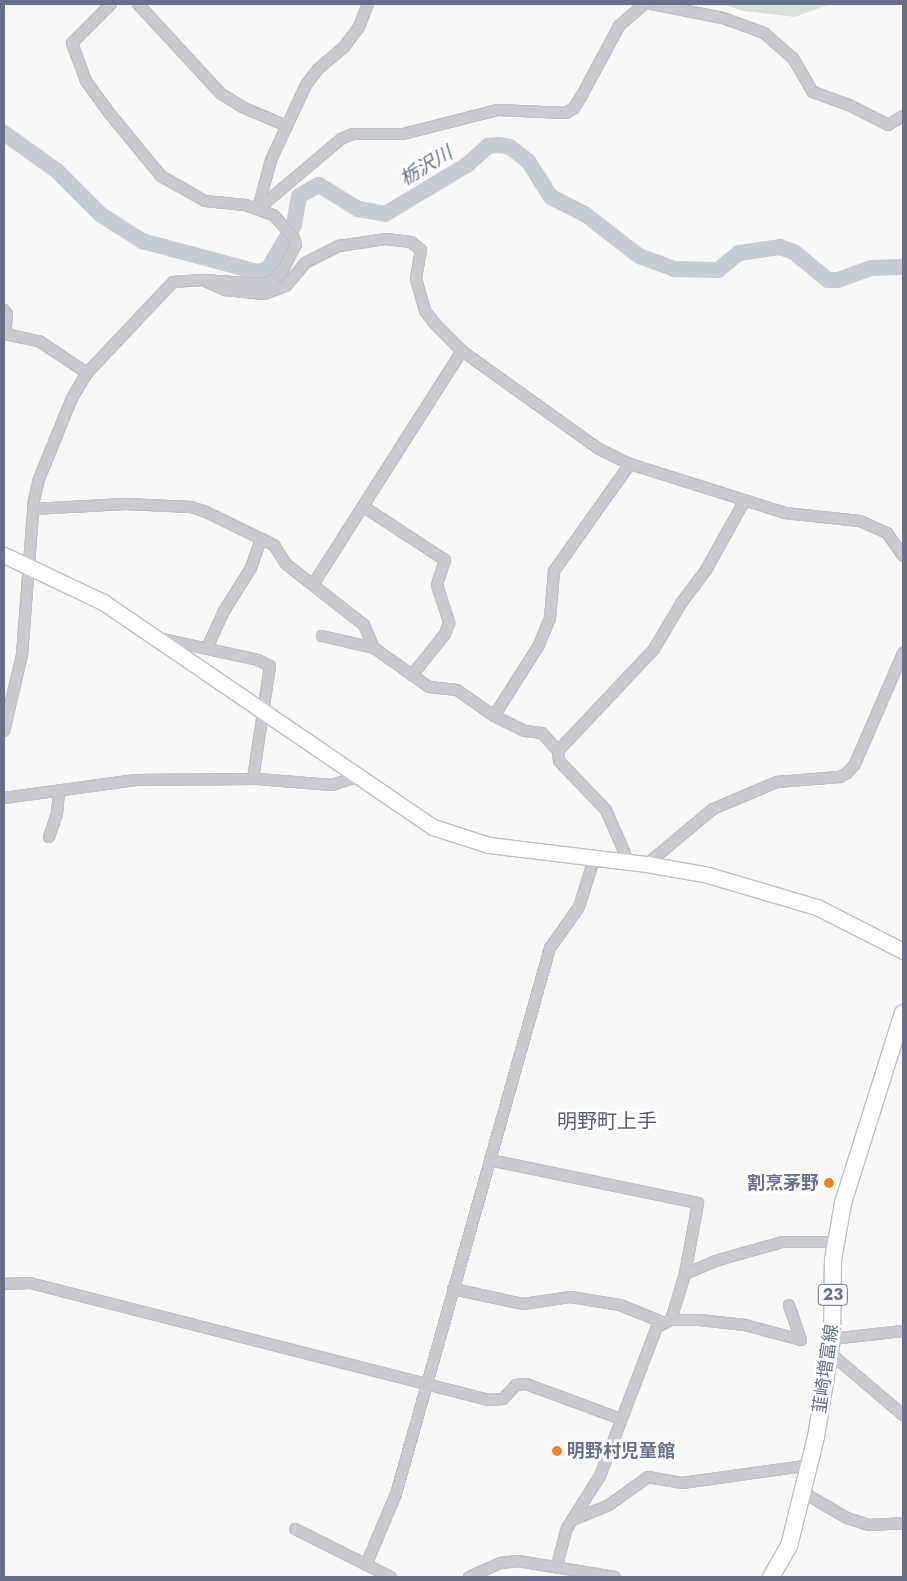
<!DOCTYPE html>
<html>
<head>
<meta charset="utf-8">
<style>
	body { margin:0 }
	#map { position:relative; width:907px; height:1581px; overflow:hidden; background:#f8f9f6; font-family:Jost,"Noto Sans JP",sans-serif }
	div>[style] { position:absolute }
	[style*='--x'] { left:calc(var(--x)*1px); top:calc(var(--y)*1px); width:calc(var(--w)*1px); rotate:calc(var(--a)*1deg) }
	.green>* { inset:0; background:#d8e1d7 }
	.stream>* { height:2.5px; margin:-1.25px; padding:0 1.25px; transform-origin:1.25px; border-radius:1.25px; background:#c6ccd3 }
	.river>* { height:16px; margin:-8px; padding:0 8px; transform-origin:8px; border-radius:8px; background:#c6ccd3 }
	.roads { filter:drop-shadow(1px 0 #bdc0c6) drop-shadow(-1px 0 #bdc0c6) drop-shadow(0 1px #bdc0c6) drop-shadow(0 -1px #bdc0c6) }
	.street>* { height:10px; margin:-5px; padding:0 5px; transform-origin:5px; border-radius:5px; background:#c9cbd0 }
	.secondary>* { height:15px; margin:-7.5px; padding:0 7.5px; transform-origin:7.5px; border-radius:7.5px; background:#fff }
	.primary>* { height:16px; margin:-8px; padding:0 8px; transform-origin:8px; border-radius:8px; background:#fff }
	.dots>* { width:14px; height:14px; translate:-50% -50%; box-sizing:border-box; border:2px solid #fff; border-radius:50% }
	span { translate:-50% -50%; white-space:nowrap; text-align:center; line-height:1.15; -webkit-text-stroke:5px #fff; paint-order:stroke }
	.shield-label span { padding:1px 4px; background:#fff; border:1px solid; border-radius:4px; -webkit-text-stroke-width:0 }
	.shield-label { font-size:16px; color:#667189; font-weight:700 }
	.poi-label { font-size:18px; color:#667189; font-weight:700 }
	.right { translate:-100% -50%; text-align:right }
	.left { translate:0 -50%; text-align:left }
	.street-label { font-size:18px; color:#667189 }
	.water-label { font-size:19px; color:#637383; font-style:italic }
	.quarter-label { font-size:20px; color:#555d6d }
	.frame { position:absolute; inset:0; border:5px solid #667189; pointer-events:none }
</style>
</head>
<body>
<div id="map">
	<div class="green">
		<i style="clip-path:polygon(722px 4px,830px 4px,795px 17px,744px 11px)"></i>
	</div>
	<div class="stream">
		<i style="--x:782;--y:4;--w:31;--a:0"></i>
	</div>
	<div class="river">
		<i style="--x:4;--y:133;--w:65;--a:35.6"></i>
		<i style="--x:57;--y:171;--w:61;--a:45"></i>
		<i style="--x:100;--y:214;--w:50;--a:32.7"></i>
		<i style="--x:142;--y:241;--w:120;--a:15"></i>
		<i style="--x:258;--y:272;--w:10;--a:-17"></i>
		<i style="--x:268;--y:269;--w:51;--a:-59.4"></i>
		<i style="--x:294;--y:225;--w:29;--a:-80"></i>
		<i style="--x:299;--y:196;--w:23;--a:-29"></i>
		<i style="--x:319;--y:185;--w:46;--a:31.6"></i>
		<i style="--x:358;--y:209;--w:27;--a:10"></i>
		<i style="--x:385;--y:214;--w:96;--a:-30.9"></i>
		<i style="--x:467;--y:165;--w:28;--a:-42"></i>
		<i style="--x:488;--y:146;--w:11;--a:-5"></i>
		<i style="--x:499;--y:145;--w:11;--a:10"></i>
		<i style="--x:510;--y:147;--w:23;--a:38"></i>
		<i style="--x:528;--y:161;--w:43;--a:57.4"></i>
		<i style="--x:551;--y:197;--w:39;--a:27"></i>
		<i style="--x:586;--y:215;--w:67;--a:37.7"></i>
		<i style="--x:639;--y:256;--w:37;--a:20"></i>
		<i style="--x:674;--y:269;--w:44;--a:1.3"></i>
		<i style="--x:718;--y:270;--w:27;--a:-39"></i>
		<i style="--x:739;--y:253;--w:41;--a:-8.3"></i>
		<i style="--x:780;--y:247;--w:15;--a:20"></i>
		<i style="--x:794;--y:252;--w:44;--a:39.5"></i>
		<i style="--x:828;--y:280;--w:10;--a:0"></i>
		<i style="--x:838;--y:280;--w:35;--a:-20"></i>
		<i style="--x:871;--y:268;--w:32;--a:-2"></i>
	</div>
	<div class="roads">
		<div class="street">
			<i style="--x:138;--y:4;--w:121;--a:47.3"></i>
			<i style="--x:220;--y:93;--w:26;--a:32"></i>
			<i style="--x:242;--y:107;--w:49;--a:22.9"></i>
			<i style="--x:652;--y:4;--w:72;--a:11.2"></i>
			<i style="--x:723;--y:18;--w:44;--a:20.1"></i>
			<i style="--x:764;--y:33;--w:38;--a:41"></i>
			<i style="--x:793;--y:58;--w:39;--a:60"></i>
			<i style="--x:813;--y:92;--w:38;--a:20"></i>
			<i style="--x:849;--y:105;--w:44;--a:27.1"></i>
			<i style="--x:888;--y:125;--w:17;--a:-31"></i>
			<i style="--x:258;--y:208;--w:50;--a:-74.8"></i>
			<i style="--x:271;--y:160;--w:83;--a:-65"></i>
			<i style="--x:306;--y:85;--w:20;--a:-53"></i>
			<i style="--x:318;--y:69;--w:34;--a:-40"></i>
			<i style="--x:344;--y:47;--w:25;--a:-53"></i>
			<i style="--x:359;--y:27;--w:25;--a:-69"></i>
			<i style="--x:258;--y:209;--w:109;--a:-40.1"></i>
			<i style="--x:341;--y:139;--w:13;--a:-23"></i>
			<i style="--x:353;--y:134;--w:50;--a:0"></i>
			<i style="--x:403;--y:134;--w:98;--a:-14.2"></i>
			<i style="--x:498;--y:110;--w:68;--a:2.5"></i>
			<i style="--x:566;--y:113;--w:9;--a:-32"></i>
			<i style="--x:574;--y:108;--w:13;--a:-58"></i>
			<i style="--x:581;--y:97;--w:81;--a:-61.8"></i>
			<i style="--x:619;--y:26;--w:33;--a:-41"></i>
			<i style="--x:207;--y:282;--w:20;--a:24"></i>
			<i style="--x:225;--y:290;--w:39;--a:6"></i>
			<i style="--x:264;--y:294;--w:23;--a:-20"></i>
			<i style="--x:286;--y:286;--w:30;--a:-50"></i>
			<i style="--x:305;--y:263;--w:38;--a:-27"></i>
			<i style="--x:339;--y:246;--w:48;--a:-8.5"></i>
			<i style="--x:386;--y:239;--w:25;--a:7"></i>
			<i style="--x:411;--y:242;--w:13;--a:39"></i>
			<i style="--x:421;--y:250;--w:29;--a:100"></i>
			<i style="--x:416;--y:279;--w:33;--a:74"></i>
			<i style="--x:425;--y:311;--w:16;--a:52"></i>
			<i style="--x:435;--y:324;--w:38;--a:45"></i>
			<i style="--x:462;--y:351;--w:168;--a:35.6"></i>
			<i style="--x:599;--y:449;--w:34;--a:26"></i>
			<i style="--x:630;--y:464;--w:163;--a:17.5"></i>
			<i style="--x:785;--y:513;--w:75;--a:6.1"></i>
			<i style="--x:860;--y:521;--w:30;--a:24"></i>
			<i style="--x:887;--y:533;--w:28;--a:55"></i>
			<i style="--x:4;--y:310;--w:5;--a:53"></i>
			<i style="--x:7;--y:314;--w:20;--a:96"></i>
			<i style="--x:5;--y:334;--w:35;--a:12"></i>
			<i style="--x:39;--y:341;--w:58;--a:33.7"></i>
			<i style="--x:364;--y:507;--w:97;--a:33.2"></i>
			<i style="--x:445;--y:560;--w:26;--a:108"></i>
			<i style="--x:437;--y:585;--w:40;--a:72"></i>
			<i style="--x:449;--y:623;--w:12;--a:110"></i>
			<i style="--x:445;--y:634;--w:53;--a:128.8"></i>
			<i style="--x:33;--y:509;--w:92;--a:-3.1"></i>
			<i style="--x:125;--y:504;--w:66;--a:2.6"></i>
			<i style="--x:191;--y:507;--w:16;--a:18"></i>
			<i style="--x:206;--y:512;--w:76;--a:25.9"></i>
			<i style="--x:274;--y:545;--w:22;--a:58"></i>
			<i style="--x:286;--y:564;--w:99;--a:38"></i>
			<i style="--x:364;--y:625;--w:25;--a:67"></i>
			<i style="--x:314;--y:583;--w:275;--a:-57.5"></i>
			<i style="--x:322;--y:636;--w:53;--a:13"></i>
			<i style="--x:374;--y:648;--w:67;--a:35.3"></i>
			<i style="--x:429;--y:687;--w:28;--a:6"></i>
			<i style="--x:457;--y:690;--w:45;--a:35.1"></i>
			<i style="--x:494;--y:716;--w:34;--a:26"></i>
			<i style="--x:525;--y:731;--w:17;--a:7"></i>
			<i style="--x:542;--y:733;--w:24;--a:48"></i>
			<i style="--x:558;--y:751;--w:10;--a:84"></i>
			<i style="--x:559;--y:761;--w:68;--a:46.2"></i>
			<i style="--x:606;--y:810;--w:58;--a:66.5"></i>
			<i style="--x:162;--y:639;--w:98;--a:12.3"></i>
			<i style="--x:258;--y:660;--w:13;--a:27"></i>
			<i style="--x:270;--y:666;--w:114;--a:98.6"></i>
			<i style="--x:207;--y:648;--w:41;--a:-65.3"></i>
			<i style="--x:224;--y:611;--w:51;--a:-57.9"></i>
			<i style="--x:251;--y:568;--w:31;--a:-71"></i>
			<i style="--x:494;--y:716;--w:84;--a:-57.6"></i>
			<i style="--x:539;--y:645;--w:29;--a:-68"></i>
			<i style="--x:550;--y:618;--w:47;--a:-85.1"></i>
			<i style="--x:554;--y:571;--w:131;--a:-54.6"></i>
			<i style="--x:4;--y:731;--w:78;--a:-76.7"></i>
			<i style="--x:22;--y:655;--w:155;--a:-85.6"></i>
			<i style="--x:34;--y:500;--w:22;--a:-77"></i>
			<i style="--x:39;--y:479;--w:87;--a:-67.8"></i>
			<i style="--x:72;--y:398;--w:29;--a:-59"></i>
			<i style="--x:87;--y:373;--w:125;--a:-46.6"></i>
			<i style="--x:173;--y:282;--w:30;--a:-4"></i>
			<i style="--x:203;--y:280;--w:59;--a:3.9"></i>
			<i style="--x:262;--y:284;--w:12;--a:-20"></i>
			<i style="--x:273;--y:280;--w:14;--a:-45"></i>
			<i style="--x:283;--y:270;--w:28;--a:-63"></i>
			<i style="--x:296;--y:245;--w:7;--a:-106"></i>
			<i style="--x:294;--y:238;--w:31;--a:-132"></i>
			<i style="--x:273;--y:215;--w:30;--a:-160"></i>
			<i style="--x:245;--y:205;--w:40;--a:-174.3"></i>
			<i style="--x:205;--y:201;--w:51;--a:-150.4"></i>
			<i style="--x:161;--y:176;--w:80;--a:-129.4"></i>
			<i style="--x:110;--y:114;--w:41;--a:-126"></i>
			<i style="--x:86;--y:81;--w:40;--a:-110.2"></i>
			<i style="--x:72;--y:43;--w:55;--a:-45"></i>
			<i style="--x:558;--y:751;--w:140;--a:-46.7"></i>
			<i style="--x:654;--y:649;--w:55;--a:-59.2"></i>
			<i style="--x:682;--y:602;--w:40;--a:-53"></i>
			<i style="--x:706;--y:570;--w:80;--a:-60.9"></i>
			<i style="--x:4;--y:798;--w:133;--a:-7.8"></i>
			<i style="--x:136;--y:780;--w:121;--a:-0.5"></i>
			<i style="--x:257;--y:779;--w:75;--a:4.6"></i>
			<i style="--x:332;--y:785;--w:26;--a:-18"></i>
			<i style="--x:49;--y:837;--w:24;--a:-71"></i>
			<i style="--x:57;--y:814;--w:24;--a:-85"></i>
			<i style="--x:647;--y:864;--w:86;--a:-39.8"></i>
			<i style="--x:713;--y:809;--w:69;--a:-22.9"></i>
			<i style="--x:777;--y:782;--w:63;--a:-4.5"></i>
			<i style="--x:840;--y:777;--w:8;--a:-30"></i>
			<i style="--x:847;--y:773;--w:12;--a:-48"></i>
			<i style="--x:855;--y:764;--w:121;--a:-66.6"></i>
			<i style="--x:490;--y:1160;--w:212;--a:11.7"></i>
			<i style="--x:698;--y:1203;--w:72;--a:100.4"></i>
			<i style="--x:4;--y:1284;--w:26;--a:-2"></i>
			<i style="--x:30;--y:1283;--w:473;--a:14.3"></i>
			<i style="--x:488;--y:1400;--w:15;--a:-4"></i>
			<i style="--x:503;--y:1399;--w:19;--a:-47"></i>
			<i style="--x:516;--y:1385;--w:10;--a:-6"></i>
			<i style="--x:526;--y:1384;--w:101;--a:20.2"></i>
			<i style="--x:453;--y:1289;--w:72;--a:12.1"></i>
			<i style="--x:523;--y:1304;--w:49;--a:-8.3"></i>
			<i style="--x:571;--y:1297;--w:50;--a:9.3"></i>
			<i style="--x:620;--y:1305;--w:45;--a:22"></i>
			<i style="--x:671;--y:1320;--w:48;--a:-73.1"></i>
			<i style="--x:685;--y:1274;--w:33;--a:-23"></i>
			<i style="--x:715;--y:1261;--w:70;--a:-15.8"></i>
			<i style="--x:782;--y:1242;--w:53;--a:0"></i>
			<i style="--x:832;--y:1339;--w:71;--a:-6.4"></i>
			<i style="--x:830;--y:1353;--w:96;--a:40.3"></i>
			<i style="--x:804;--y:1493;--w:50;--a:30.2"></i>
			<i style="--x:847;--y:1518;--w:23;--a:18"></i>
			<i style="--x:869;--y:1525;--w:34;--a:-3"></i>
			<i style="--x:572;--y:1520;--w:40;--a:-22"></i>
			<i style="--x:609;--y:1505;--w:48;--a:-35.7"></i>
			<i style="--x:648;--y:1477;--w:35;--a:10"></i>
			<i style="--x:682;--y:1483;--w:130;--a:-7.9"></i>
			<i style="--x:295;--y:1529;--w:107;--a:26.6"></i>
			<i style="--x:366;--y:1565;--w:77;--a:-67.1"></i>
			<i style="--x:396;--y:1494;--w:567;--a:-74.25"></i>
			<i style="--x:550;--y:948;--w:50;--a:-54.7"></i>
			<i style="--x:579;--y:907;--w:50;--a:-72.6"></i>
			<i style="--x:557;--y:1565;--w:38;--a:-75"></i>
			<i style="--x:567;--y:1528;--w:62;--a:-57.6"></i>
			<i style="--x:600;--y:1476;--w:160;--a:-69.1"></i>
			<i style="--x:657;--y:1327;--w:16;--a:-27"></i>
			<i style="--x:671;--y:1320;--w:28;--a:0"></i>
			<i style="--x:699;--y:1320;--w:46;--a:6.2"></i>
			<i style="--x:745;--y:1325;--w:58;--a:15"></i>
			<i style="--x:801;--y:1340;--w:37;--a:-109"></i>
			<i style="--x:469;--y:1577;--w:35;--a:-24"></i>
			<i style="--x:501;--y:1563;--w:17;--a:-7"></i>
			<i style="--x:518;--y:1561;--w:98;--a:9.4"></i>
		</div>
		<div class="secondary">
			<i style="--x:4;--y:555;--w:110;--a:25.4"></i>
			<i style="--x:103;--y:602;--w:399;--a:34.3"></i>
			<i style="--x:433;--y:827;--w:59;--a:17.8"></i>
			<i style="--x:489;--y:845;--w:159;--a:6.9"></i>
			<i style="--x:647;--y:864;--w:62;--a:10.2"></i>
			<i style="--x:708;--y:875;--w:114;--a:16.4"></i>
			<i style="--x:817;--y:907;--w:97;--a:27.1"></i>
		</div>
		<div class="primary">
			<i style="--x:771;--y:1577;--w:36;--a:-60"></i>
			<i style="--x:789;--y:1546;--w:112;--a:-76.1"></i>
			<i style="--x:816;--y:1437;--w:99;--a:-80.7"></i>
			<i style="--x:832;--y:1339;--w:79;--a:-89.3"></i>
			<i style="--x:833;--y:1260;--w:58;--a:-80"></i>
			<i style="--x:843;--y:1203;--w:199;--a:-72.5"></i>
		</div>
	</div>
	<div class="dots">
		<i style="left:829px;top:1183px;background:#ec8324"></i>
		<i style="left:557px;top:1451px;background:#ec8324"></i>
	</div>
	<div class="shield-label">
		<span style="left:833px;top:1295px">23</span>
	</div>
	<div class="poi-label">
		<span class="right" style="left:819px;top:1183px">割烹茅野</span>
		<span class="left" style="left:567px;top:1451px">明野村児童館</span>
	</div>
	<div class="street-label">
		<span style="left:826px;top:1369px;rotate:-82deg">韮崎増富線</span>
	</div>
	<div class="water-label">
		<span style="left:426px;top:166px;rotate:-31deg">栃沢川</span>
	</div>
	<div class="quarter-label">
		<span style="left:607px;top:1121px">明野町上手</span>
	</div>
	<div class="frame"></div>
</div>
</body>
</html>
